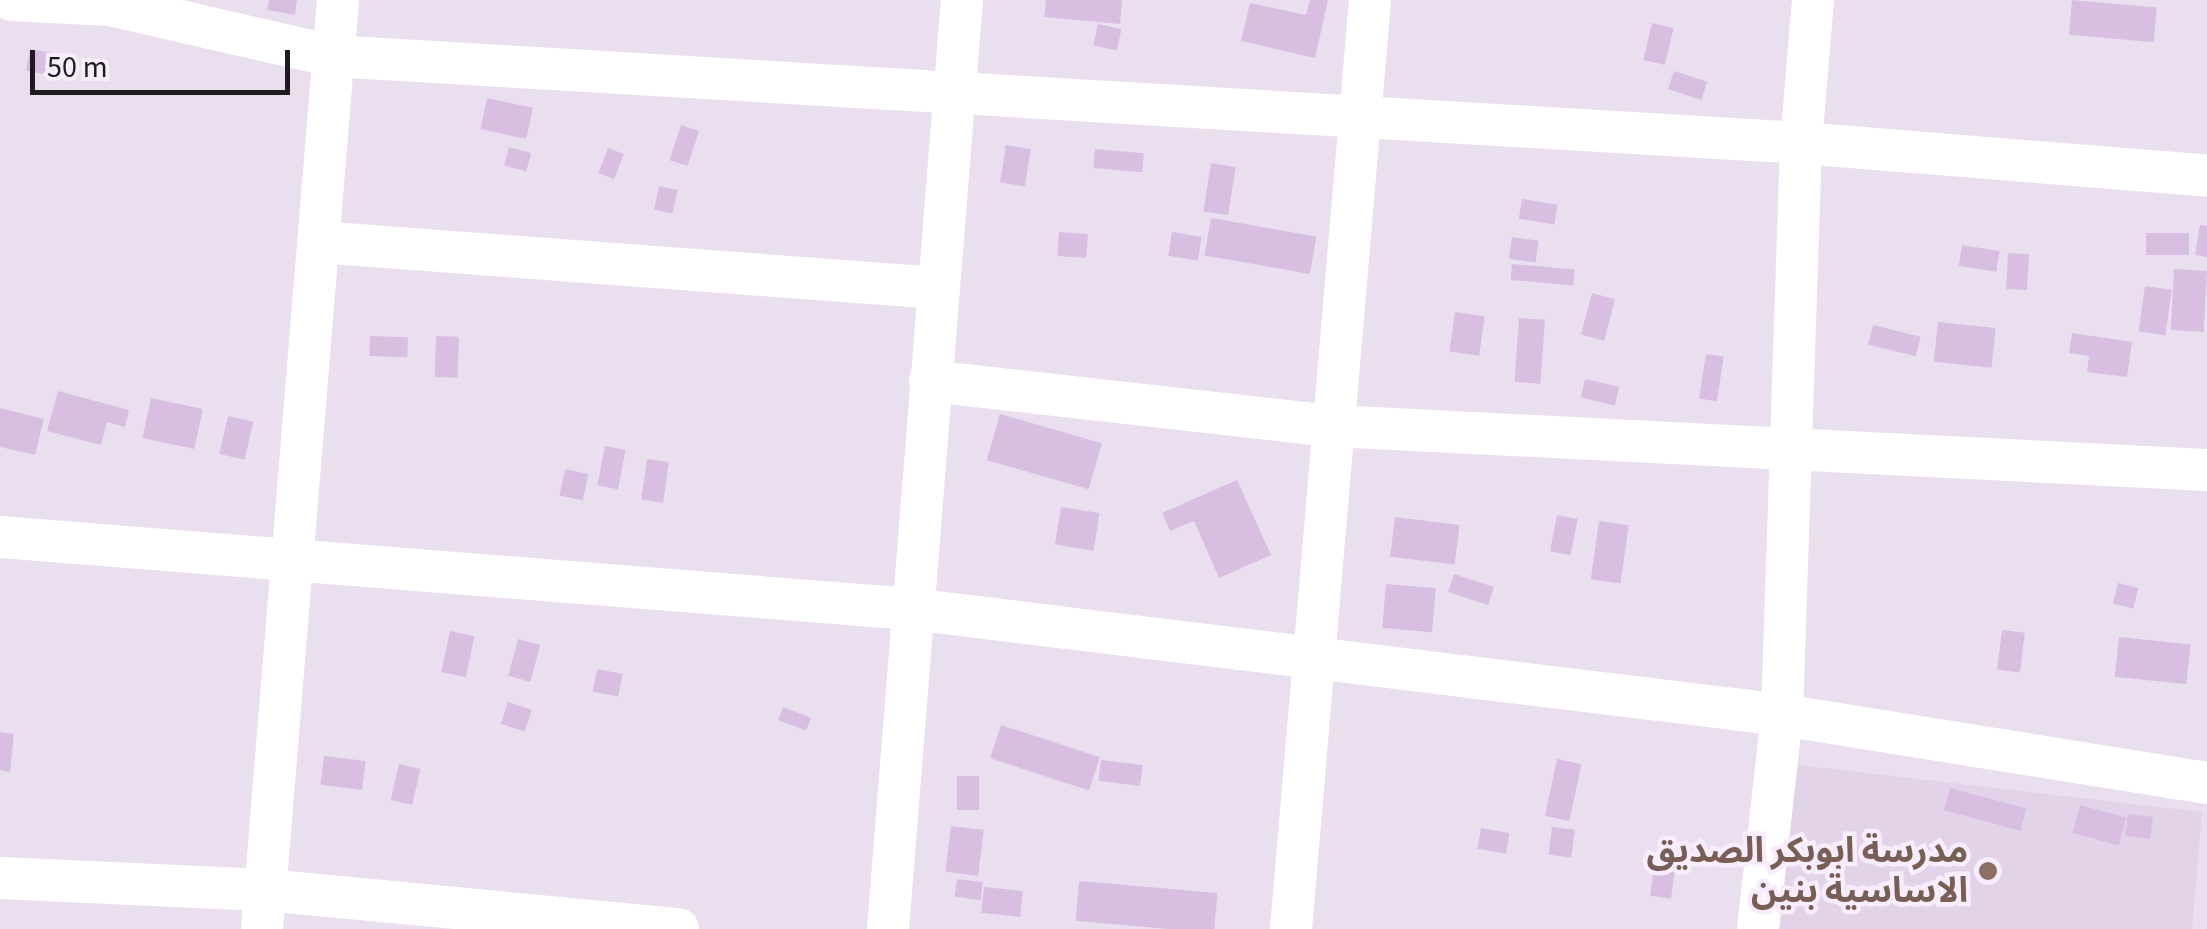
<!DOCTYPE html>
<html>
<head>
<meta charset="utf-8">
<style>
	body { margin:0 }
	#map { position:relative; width:2207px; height:929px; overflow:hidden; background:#eadfef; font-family:"Source Sans 3","Noto Sans Arabic",sans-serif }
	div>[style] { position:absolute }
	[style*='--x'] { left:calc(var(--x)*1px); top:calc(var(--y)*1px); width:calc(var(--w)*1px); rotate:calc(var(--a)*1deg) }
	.built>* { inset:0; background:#e2d3e9 }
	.building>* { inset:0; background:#d8bfe2; transform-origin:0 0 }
	.minor>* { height:42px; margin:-21px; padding:0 21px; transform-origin:21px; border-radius:21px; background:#fff }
	.dots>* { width:28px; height:28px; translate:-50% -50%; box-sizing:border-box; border:5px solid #f8edfc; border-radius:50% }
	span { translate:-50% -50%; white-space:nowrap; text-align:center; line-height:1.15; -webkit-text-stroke:9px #f8edfc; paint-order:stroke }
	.education-label { font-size:35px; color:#785e54; font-weight:700 }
	.right { translate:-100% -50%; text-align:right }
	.scale { position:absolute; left:30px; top:50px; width:260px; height:45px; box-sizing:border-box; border:5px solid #1e1a20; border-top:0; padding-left:12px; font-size:30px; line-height:35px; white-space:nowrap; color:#1e1a20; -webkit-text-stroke:8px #f8edfc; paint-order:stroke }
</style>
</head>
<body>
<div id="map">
	<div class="built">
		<i style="clip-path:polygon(1790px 764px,2202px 812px,2192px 929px,1773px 929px)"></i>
	</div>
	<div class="building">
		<i style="clip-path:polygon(269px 0,297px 0,295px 15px,267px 10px)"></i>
		<i style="clip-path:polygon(1046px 0,1122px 0,1120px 24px,1044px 17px)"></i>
		<i style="clip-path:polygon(1310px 0,1328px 0,1315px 58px,1241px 41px,1250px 3px,1306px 15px)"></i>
		<i style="left:2072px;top:0;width:85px;height:35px;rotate:5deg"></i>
		<i style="left:1652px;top:23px;width:22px;height:38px;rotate:13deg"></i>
		<i style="left:1098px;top:24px;width:24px;height:22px;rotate:12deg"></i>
		<i style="left:30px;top:49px;width:29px;height:22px;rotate:10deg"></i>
		<i style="left:1674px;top:71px;width:35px;height:19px;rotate:18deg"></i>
		<i style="left:487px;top:98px;width:47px;height:32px;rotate:12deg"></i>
		<i style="left:681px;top:125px;width:19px;height:37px;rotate:18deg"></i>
		<i style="left:1006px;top:145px;width:25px;height:38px;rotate:9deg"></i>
		<i style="left:509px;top:147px;width:23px;height:19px;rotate:15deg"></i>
		<i style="left:608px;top:148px;width:17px;height:27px;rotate:21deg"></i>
		<i style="left:1095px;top:149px;width:49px;height:19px;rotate:5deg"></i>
		<i style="left:1211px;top:163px;width:25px;height:49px;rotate:9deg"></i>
		<i style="left:659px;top:186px;width:19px;height:24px;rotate:12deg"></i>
		<i style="left:1522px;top:199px;width:36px;height:20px;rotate:9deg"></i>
		<i style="left:1211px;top:218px;width:107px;height:38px;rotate:10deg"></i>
		<i style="clip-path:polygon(2200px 225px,2207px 226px,2207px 257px,2195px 255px)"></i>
		<i style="left:1059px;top:232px;width:29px;height:24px;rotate:4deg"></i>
		<i style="left:1172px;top:232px;width:30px;height:24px;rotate:9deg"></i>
		<i style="left:2146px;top:233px;width:43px;height:22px"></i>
		<i style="left:1512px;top:237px;width:27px;height:22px;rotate:8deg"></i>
		<i style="left:1962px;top:245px;width:38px;height:21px;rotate:9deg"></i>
		<i style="left:2008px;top:253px;width:21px;height:36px;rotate:3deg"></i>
		<i style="left:1512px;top:264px;width:63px;height:16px;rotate:5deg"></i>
		<i style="left:2174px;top:269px;width:33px;height:61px;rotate:3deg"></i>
		<i style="left:2145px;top:286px;width:27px;height:46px;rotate:8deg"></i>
		<i style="left:1592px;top:293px;width:24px;height:43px;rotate:15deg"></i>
		<i style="left:1455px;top:312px;width:30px;height:40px;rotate:8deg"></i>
		<i style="left:1519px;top:318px;width:26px;height:64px;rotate:4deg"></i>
		<i style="left:1938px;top:322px;width:58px;height:40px;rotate:6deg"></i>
		<i style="left:1873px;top:325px;width:49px;height:20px;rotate:14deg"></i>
		<i style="clip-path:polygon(2072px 333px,2132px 342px,2127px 377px,2087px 372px,2089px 356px,2069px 353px)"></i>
		<i style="left:370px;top:336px;width:38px;height:20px;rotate:2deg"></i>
		<i style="left:436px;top:336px;width:23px;height:41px;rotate:2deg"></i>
		<i style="left:1706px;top:354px;width:18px;height:45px;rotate:9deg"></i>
		<i style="left:1585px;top:379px;width:35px;height:19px;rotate:13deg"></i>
		<i style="clip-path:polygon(58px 391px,129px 410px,125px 427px,107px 422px,101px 445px,47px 431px)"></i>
		<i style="left:151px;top:398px;width:53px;height:41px;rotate:12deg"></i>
		<i style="clip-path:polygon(0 408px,44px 419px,35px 455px,0 447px)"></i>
		<i style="left:1000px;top:414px;width:106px;height:48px;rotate:16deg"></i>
		<i style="left:228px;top:416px;width:26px;height:39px;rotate:13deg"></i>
		<i style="left:605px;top:446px;width:21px;height:40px;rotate:11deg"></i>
		<i style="left:647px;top:459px;width:22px;height:41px;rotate:8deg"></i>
		<i style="left:565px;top:469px;width:24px;height:27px;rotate:12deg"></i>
		<i style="clip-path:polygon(1237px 480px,1271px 555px,1219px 578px,1194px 521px,1170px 531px,1162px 513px)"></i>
		<i style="left:1061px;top:507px;width:39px;height:38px;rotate:9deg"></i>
		<i style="left:1557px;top:515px;width:21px;height:37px;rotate:11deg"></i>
		<i style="left:1395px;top:517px;width:65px;height:40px;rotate:7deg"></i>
		<i style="left:1599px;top:521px;width:30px;height:59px;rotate:8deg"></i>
		<i style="left:1454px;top:574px;width:42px;height:19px;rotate:18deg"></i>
		<i style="left:2118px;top:583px;width:21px;height:21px;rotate:14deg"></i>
		<i style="left:1386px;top:584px;width:50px;height:44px;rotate:5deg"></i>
		<i style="left:2002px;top:630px;width:23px;height:40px;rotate:7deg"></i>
		<i style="left:450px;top:631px;width:25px;height:42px;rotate:12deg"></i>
		<i style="left:2119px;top:637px;width:72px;height:40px;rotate:6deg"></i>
		<i style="left:518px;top:639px;width:23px;height:38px;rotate:15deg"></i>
		<i style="left:597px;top:669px;width:26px;height:23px;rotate:11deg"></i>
		<i style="left:508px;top:702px;width:25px;height:23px;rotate:18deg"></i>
		<i style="left:783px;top:707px;width:30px;height:14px;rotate:21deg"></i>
		<i style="left:1001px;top:725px;width:104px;height:35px;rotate:18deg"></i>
		<i style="clip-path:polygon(0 732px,14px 734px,10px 772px,0 770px)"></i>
		<i style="left:324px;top:756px;width:42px;height:29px;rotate:7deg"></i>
		<i style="left:1557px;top:759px;width:25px;height:58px;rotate:12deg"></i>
		<i style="left:1101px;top:760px;width:42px;height:21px;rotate:7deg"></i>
		<i style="left:399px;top:764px;width:22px;height:37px;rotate:13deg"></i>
		<i style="left:979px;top:776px;width:34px;height:22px;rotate:90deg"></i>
		<i style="left:1950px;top:788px;width:79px;height:23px;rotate:15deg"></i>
		<i style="left:2080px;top:805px;width:48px;height:29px;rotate:15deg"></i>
		<i style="left:2128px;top:814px;width:25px;height:22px;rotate:7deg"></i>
		<i style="left:951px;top:826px;width:33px;height:46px;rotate:7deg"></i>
		<i style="left:1552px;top:827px;width:23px;height:28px;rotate:7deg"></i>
		<i style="left:1481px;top:828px;width:29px;height:21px;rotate:10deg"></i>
		<i style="left:1654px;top:868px;width:21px;height:28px;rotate:8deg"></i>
		<i style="left:957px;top:879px;width:26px;height:18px;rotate:7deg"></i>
		<i style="left:1079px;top:881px;width:139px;height:40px;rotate:5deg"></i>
		<i style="left:984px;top:887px;width:39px;height:26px;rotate:6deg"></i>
	</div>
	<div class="minor">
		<i style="--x:12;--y:0;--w:98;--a:2.9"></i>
		<i style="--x:110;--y:5;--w:229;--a:12.9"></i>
		<i style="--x:333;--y:56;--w:1471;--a:3.39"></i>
		<i style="--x:1801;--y:143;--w:407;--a:4.6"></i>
		<i style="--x:318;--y:242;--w:621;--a:4.25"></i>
		<i style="--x:930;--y:381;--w:406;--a:6.4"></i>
		<i style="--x:1334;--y:426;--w:874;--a:2.89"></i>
		<i style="--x:0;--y:537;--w:914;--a:4.52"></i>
		<i style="--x:911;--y:609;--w:877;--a:6.94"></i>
		<i style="--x:1782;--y:715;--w:430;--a:9.1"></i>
		<i style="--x:0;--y:878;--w:265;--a:2.6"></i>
		<i style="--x:265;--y:890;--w:415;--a:5.4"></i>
		<i style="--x:262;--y:929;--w:932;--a:-85.32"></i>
		<i style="--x:888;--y:929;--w:932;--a:-85.45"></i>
		<i style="--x:1291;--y:929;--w:932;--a:-85.14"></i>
		<i style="--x:1758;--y:929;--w:215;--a:-83.6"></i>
		<i style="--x:1782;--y:715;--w:572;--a:-88.1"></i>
		<i style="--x:1801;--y:143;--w:144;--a:-85.2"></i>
	</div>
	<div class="dots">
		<i style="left:1988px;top:871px;background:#8d6e63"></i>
	</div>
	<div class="education-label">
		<span class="right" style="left:1968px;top:871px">مدرسة ابوبكر الصديق<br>الاساسية بنين</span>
	</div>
	<div class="scale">50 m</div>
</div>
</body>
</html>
